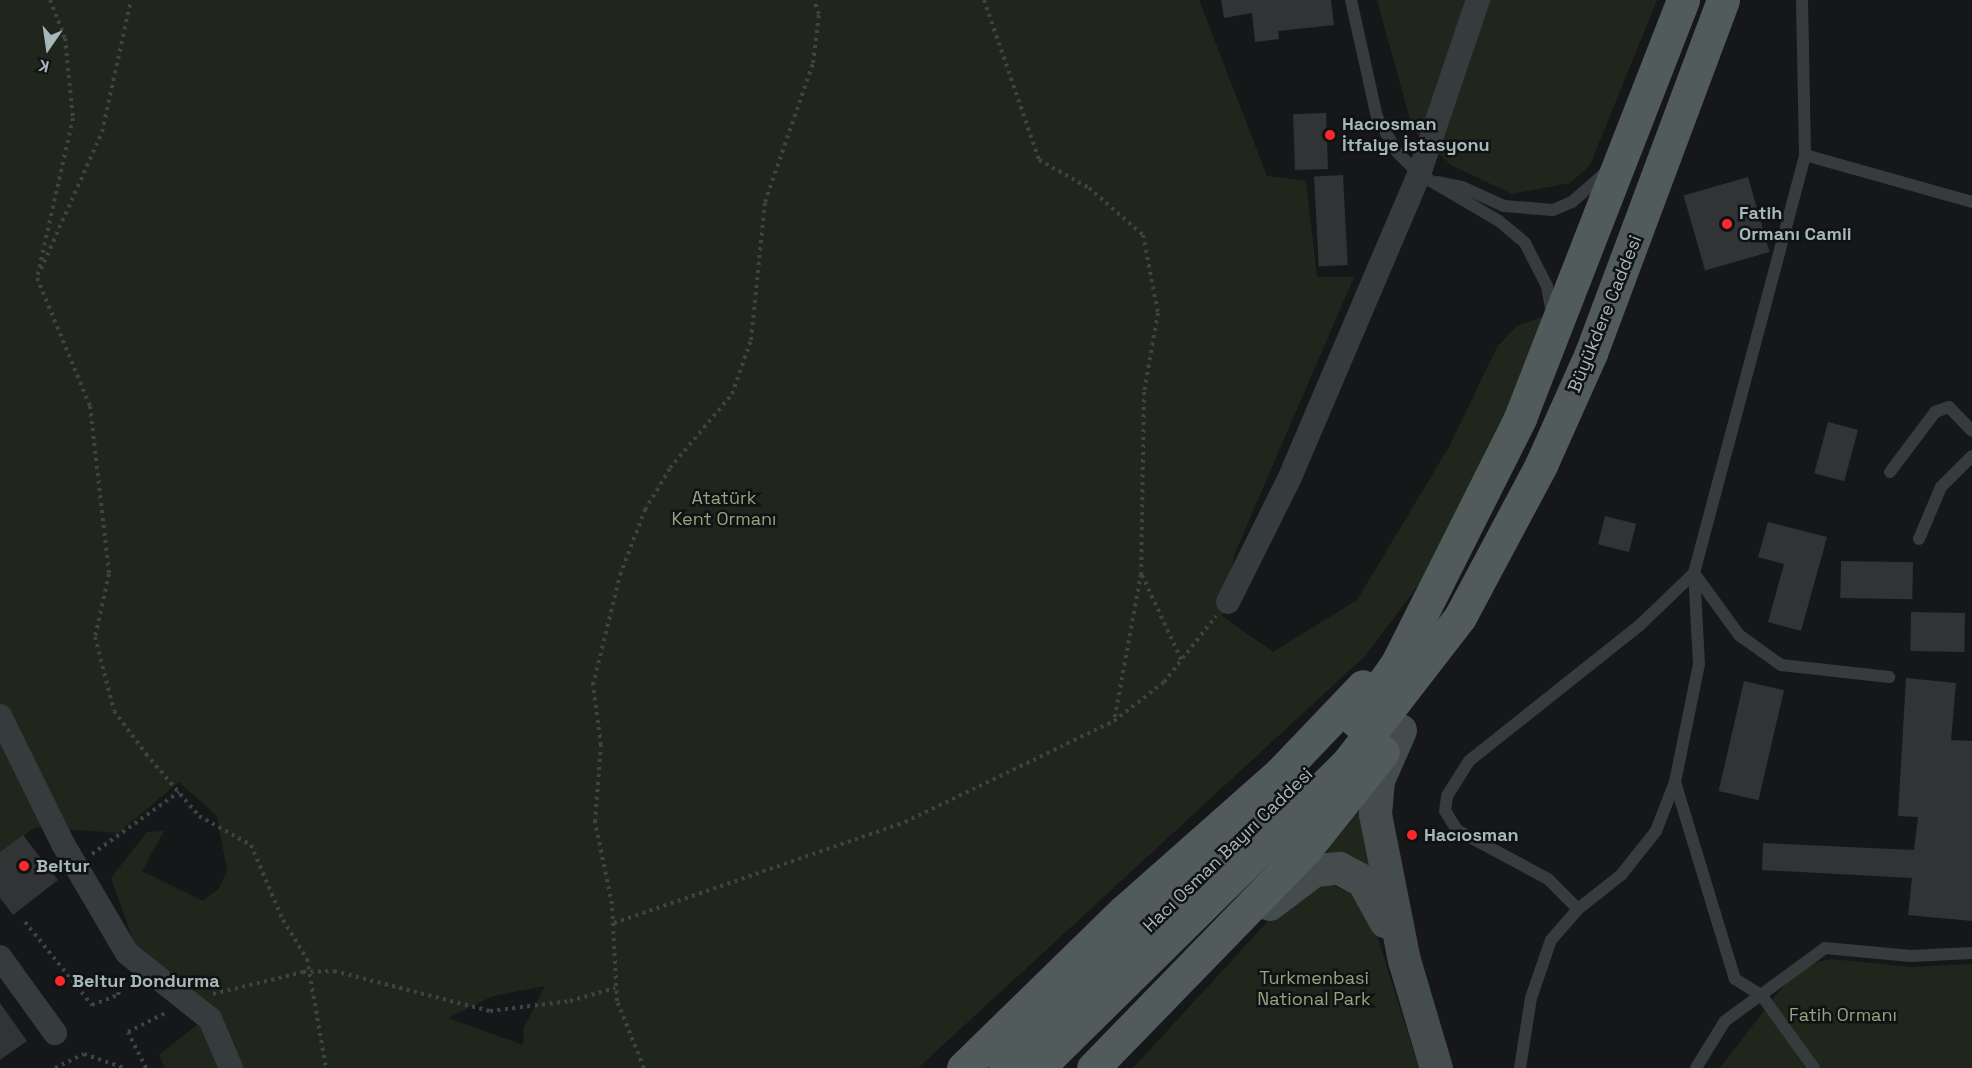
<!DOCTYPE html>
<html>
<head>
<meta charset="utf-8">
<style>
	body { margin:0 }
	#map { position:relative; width:1972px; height:1068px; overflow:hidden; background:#161718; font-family:"Space Grotesk",sans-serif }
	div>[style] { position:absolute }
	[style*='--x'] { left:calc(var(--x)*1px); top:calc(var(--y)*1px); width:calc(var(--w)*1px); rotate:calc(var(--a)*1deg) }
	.green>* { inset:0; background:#21261d }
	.building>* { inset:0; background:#313334; transform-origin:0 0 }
	.path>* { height:4px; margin-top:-2px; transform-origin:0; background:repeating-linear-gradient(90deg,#3c4444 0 3px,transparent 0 7.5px) }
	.service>* { height:12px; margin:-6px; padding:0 6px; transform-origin:6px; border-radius:6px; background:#363c3d }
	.minor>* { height:24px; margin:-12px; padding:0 12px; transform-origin:12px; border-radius:12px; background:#363c3d }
	.secondary>* { height:33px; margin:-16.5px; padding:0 16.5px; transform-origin:16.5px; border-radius:16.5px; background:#444c4d }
	.primary>* { height:33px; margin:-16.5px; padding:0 16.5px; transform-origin:16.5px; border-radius:16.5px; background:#525b5c }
	.dots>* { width:16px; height:16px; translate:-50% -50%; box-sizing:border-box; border:3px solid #111213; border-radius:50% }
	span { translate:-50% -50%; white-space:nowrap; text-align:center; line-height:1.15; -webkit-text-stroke:5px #111213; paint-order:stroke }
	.poi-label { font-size:18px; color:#a7b8b9; font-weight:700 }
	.left { translate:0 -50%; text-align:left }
	.street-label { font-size:18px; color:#a7b8b9 }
	.park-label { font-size:18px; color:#95a57d }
	.north { position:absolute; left:18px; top:18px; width:60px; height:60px; -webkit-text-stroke:4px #111213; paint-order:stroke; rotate:193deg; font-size:16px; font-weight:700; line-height:24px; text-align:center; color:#a7b8b9 }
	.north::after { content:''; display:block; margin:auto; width:21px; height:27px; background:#a7b8b9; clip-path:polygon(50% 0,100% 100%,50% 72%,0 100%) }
</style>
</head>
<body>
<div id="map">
	<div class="green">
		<i style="clip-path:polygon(evenodd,0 0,1199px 0,1267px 176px,1306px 181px,1317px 277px,1354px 277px,1235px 553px,1222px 616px,1273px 652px,1357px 600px,1449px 447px,1497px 347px,1517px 326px,1545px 316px,1482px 470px,1417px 587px,1364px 657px,918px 1068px,165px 1068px,159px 1055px,209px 1015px,184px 982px,139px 956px,111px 878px,147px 832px,164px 831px,142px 871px,203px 901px,219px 888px,227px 871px,217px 816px,179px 782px,118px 833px,36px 827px,0 852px,0 0,545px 986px,524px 1027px,523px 1045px,448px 1018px,493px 996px,545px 986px)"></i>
		<i style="clip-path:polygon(1377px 0,1657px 0,1590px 165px,1570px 183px,1512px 194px,1451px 165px,1413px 130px)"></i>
		<i style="clip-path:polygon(1361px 803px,1363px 839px,1369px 866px,1321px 850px)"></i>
		<i style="clip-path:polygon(1324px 883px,1355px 893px,1372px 920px,1419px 1068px,1133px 1068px,1269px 920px)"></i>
		<i style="clip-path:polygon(1831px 959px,1912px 967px,1972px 964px,1972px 1068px,1720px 1068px,1797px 968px)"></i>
	</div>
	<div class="building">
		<i style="clip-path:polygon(1221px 0,1331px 0,1334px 25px,1278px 31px,1279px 39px,1255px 42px,1252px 13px,1224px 18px)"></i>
		<i style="left:1326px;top:113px;width:56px;height:33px;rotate:88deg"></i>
		<i style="left:1343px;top:175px;width:90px;height:29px;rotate:87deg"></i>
		<i style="left:1748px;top:177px;width:78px;height:67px;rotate:74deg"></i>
		<i style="left:1828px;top:422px;width:31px;height:53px;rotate:15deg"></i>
		<i style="left:1605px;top:516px;width:32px;height:29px;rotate:14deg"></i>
		<i style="clip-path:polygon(1768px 522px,1827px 537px,1801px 631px,1768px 622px,1784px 564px,1758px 557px)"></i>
		<i style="left:1841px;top:561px;width:72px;height:37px;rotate:1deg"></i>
		<i style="left:1911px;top:612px;width:54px;height:39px;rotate:1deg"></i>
		<i style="clip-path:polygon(1906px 678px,1956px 683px,1951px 740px,1972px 741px,1972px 921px,1908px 915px,1912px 878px,1762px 870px,1763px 843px,1914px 850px,1918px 817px,1898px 816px)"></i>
		<i style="left:1744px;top:681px;width:41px;height:113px;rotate:13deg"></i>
		<i style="clip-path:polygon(23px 835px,58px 880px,13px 915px,0 898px,0 852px)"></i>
		<i style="clip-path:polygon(0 1003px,27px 1041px,0 1060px)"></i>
	</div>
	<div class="path">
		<i style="--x:50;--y:0;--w:41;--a:68.5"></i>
		<i style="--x:65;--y:38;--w:80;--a:84.3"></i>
		<i style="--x:73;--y:118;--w:164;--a:102.7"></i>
		<i style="--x:37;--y:278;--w:139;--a:67.5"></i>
		<i style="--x:90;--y:406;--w:169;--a:83.5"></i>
		<i style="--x:109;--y:574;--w:65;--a:102.5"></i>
		<i style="--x:95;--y:637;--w:76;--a:75.6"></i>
		<i style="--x:114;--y:711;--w:54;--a:53.3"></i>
		<i style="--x:146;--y:754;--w:82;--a:49.5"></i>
		<i style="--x:199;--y:816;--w:60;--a:29.1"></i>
		<i style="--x:251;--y:845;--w:82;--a:66.9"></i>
		<i style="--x:283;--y:920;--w:46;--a:58.4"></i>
		<i style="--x:307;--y:959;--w:111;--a:80.1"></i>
		<i style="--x:984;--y:0;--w:169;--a:71"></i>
		<i style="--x:1039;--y:160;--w:57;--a:29.2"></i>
		<i style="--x:1089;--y:188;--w:72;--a:41"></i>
		<i style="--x:1143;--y:235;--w:79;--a:79.1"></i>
		<i style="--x:1158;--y:313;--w:80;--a:100"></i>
		<i style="--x:1144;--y:392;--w:182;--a:90.9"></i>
		<i style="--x:1141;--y:574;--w:149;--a:100.4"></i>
		<i style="--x:41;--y:269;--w:150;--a:-66"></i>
		<i style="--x:102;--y:132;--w:135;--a:-77.6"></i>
		<i style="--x:1142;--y:575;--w:93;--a:65.1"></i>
		<i style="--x:92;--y:854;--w:107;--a:-35.5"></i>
		<i style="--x:25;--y:922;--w:107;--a:51.1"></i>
		<i style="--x:92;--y:1005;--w:28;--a:-21"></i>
		<i style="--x:118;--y:995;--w:18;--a:-77"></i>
		<i style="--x:614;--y:923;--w:308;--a:-19.1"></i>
		<i style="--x:905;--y:822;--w:232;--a:-25.8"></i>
		<i style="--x:1114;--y:721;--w:63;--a:-38"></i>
		<i style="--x:1164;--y:682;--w:84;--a:-51.8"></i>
		<i style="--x:213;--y:994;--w:93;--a:-13.7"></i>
		<i style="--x:303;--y:972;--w:31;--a:-2"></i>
		<i style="--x:334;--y:971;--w:161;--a:14.4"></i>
		<i style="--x:490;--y:1011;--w:81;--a:-7.1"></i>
		<i style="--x:570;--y:1001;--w:47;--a:-16.1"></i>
		<i style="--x:55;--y:1068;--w:32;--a:-26"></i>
		<i style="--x:84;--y:1054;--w:42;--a:19.3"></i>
		<i style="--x:146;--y:1068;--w:40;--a:-116.6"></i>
		<i style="--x:128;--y:1032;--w:44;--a:-27.1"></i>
		<i style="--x:644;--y:1068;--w:72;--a:-111.9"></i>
		<i style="--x:617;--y:1001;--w:97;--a:-93"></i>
		<i style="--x:612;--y:904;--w:84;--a:-101.7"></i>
		<i style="--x:595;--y:822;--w:77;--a:-85.5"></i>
		<i style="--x:601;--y:745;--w:61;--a:-97.6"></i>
		<i style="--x:593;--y:685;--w:113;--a:-76.2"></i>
		<i style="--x:620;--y:575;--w:70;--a:-69"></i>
		<i style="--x:645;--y:510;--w:49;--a:-59.2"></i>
		<i style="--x:670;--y:468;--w:97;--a:-50"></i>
		<i style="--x:732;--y:394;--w:57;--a:-70.6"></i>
		<i style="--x:751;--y:340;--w:139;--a:-84.2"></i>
		<i style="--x:765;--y:202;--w:147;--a:-70.9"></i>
		<i style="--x:813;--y:63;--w:49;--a:-83"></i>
		<i style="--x:819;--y:14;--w:15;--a:-110"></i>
	</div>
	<div class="service">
		<i style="--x:1351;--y:0;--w:120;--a:77.5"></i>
		<i style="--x:1377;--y:117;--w:40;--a:60.3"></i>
		<i style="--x:1397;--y:152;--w:31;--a:45"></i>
		<i style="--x:1419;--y:174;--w:93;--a:30.4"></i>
		<i style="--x:1499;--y:221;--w:34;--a:40"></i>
		<i style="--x:1525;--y:243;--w:48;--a:62.9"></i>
		<i style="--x:1547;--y:286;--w:27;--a:80"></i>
		<i style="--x:1805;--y:155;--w:173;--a:15.7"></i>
		<i style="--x:1438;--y:182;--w:25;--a:12"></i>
		<i style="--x:1462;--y:187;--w:46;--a:24.3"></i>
		<i style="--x:1504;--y:206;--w:49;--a:4.7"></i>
		<i style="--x:1553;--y:210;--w:21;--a:-23"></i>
		<i style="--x:1572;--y:202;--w:45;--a:-41.4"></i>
		<i style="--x:1890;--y:472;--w:75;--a:-53.1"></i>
		<i style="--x:1935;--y:412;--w:15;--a:-20"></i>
		<i style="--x:1949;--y:407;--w:33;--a:46"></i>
		<i style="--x:1919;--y:539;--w:56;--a:-67.1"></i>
		<i style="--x:1941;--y:487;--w:44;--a:-45"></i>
		<i style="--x:1675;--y:782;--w:206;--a:73.1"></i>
		<i style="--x:1735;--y:979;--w:32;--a:32"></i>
		<i style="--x:1762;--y:996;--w:89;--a:54.2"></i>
		<i style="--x:1578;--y:909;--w:42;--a:-135"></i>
		<i style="--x:1548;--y:879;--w:103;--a:-151.7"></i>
		<i style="--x:1457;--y:830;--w:22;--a:-122"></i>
		<i style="--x:1445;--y:811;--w:15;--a:-82"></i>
		<i style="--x:1447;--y:796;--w:41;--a:-57.8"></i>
		<i style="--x:1469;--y:761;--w:218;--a:-38.5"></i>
		<i style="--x:1640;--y:625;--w:75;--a:-43.9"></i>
		<i style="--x:1694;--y:573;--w:77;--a:54"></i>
		<i style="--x:1739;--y:635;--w:52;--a:35.5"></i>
		<i style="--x:1781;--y:665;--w:109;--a:6.3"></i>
		<i style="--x:1520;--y:1068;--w:71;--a:-81.1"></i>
		<i style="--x:1531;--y:998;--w:61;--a:-71"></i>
		<i style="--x:1551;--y:940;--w:41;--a:-48.9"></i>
		<i style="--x:1578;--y:909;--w:55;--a:-38.3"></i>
		<i style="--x:1621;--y:875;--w:56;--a:-51.5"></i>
		<i style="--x:1656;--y:831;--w:53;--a:-68.8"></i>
		<i style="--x:1675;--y:782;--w:120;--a:-78.5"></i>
		<i style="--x:1699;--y:664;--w:91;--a:-93.1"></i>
		<i style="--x:1694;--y:573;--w:432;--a:-75.1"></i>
		<i style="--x:1805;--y:155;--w:155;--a:-91.1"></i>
		<i style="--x:1696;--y:1068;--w:55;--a:-58.3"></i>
		<i style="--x:1725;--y:1021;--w:124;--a:-36.1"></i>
		<i style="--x:1825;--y:948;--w:86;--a:5.3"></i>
		<i style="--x:1911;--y:956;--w:61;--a:-2.8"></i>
	</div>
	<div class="minor">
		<i style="--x:1228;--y:602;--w:140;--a:-63.6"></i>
		<i style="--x:1290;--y:477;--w:329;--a:-66.9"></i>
		<i style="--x:1419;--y:174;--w:184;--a:-71.3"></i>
		<i style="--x:0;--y:716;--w:143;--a:63.8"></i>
		<i style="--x:63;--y:844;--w:126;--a:59.6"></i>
		<i style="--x:127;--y:953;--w:106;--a:38.5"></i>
		<i style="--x:210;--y:1019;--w:53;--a:66.8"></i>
		<i style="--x:0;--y:957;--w:94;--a:54.1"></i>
	</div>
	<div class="secondary">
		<i style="--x:1400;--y:730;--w:55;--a:113.7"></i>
		<i style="--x:1378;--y:780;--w:34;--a:95"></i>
		<i style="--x:1375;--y:814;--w:149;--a:78.8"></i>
		<i style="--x:1404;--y:960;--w:113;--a:73.5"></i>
		<i style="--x:1269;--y:904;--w:56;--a:-37.1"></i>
		<i style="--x:1314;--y:870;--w:25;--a:-5"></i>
		<i style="--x:1339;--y:868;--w:27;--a:28"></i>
		<i style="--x:1363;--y:881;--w:46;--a:61.2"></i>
	</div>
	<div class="primary">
		<i style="--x:1356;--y:721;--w:71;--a:-54.7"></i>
		<i style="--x:1397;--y:663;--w:274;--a:-63.3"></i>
		<i style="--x:1520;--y:418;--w:449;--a:-68.7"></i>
		<i style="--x:963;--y:1068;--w:225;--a:-44.3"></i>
		<i style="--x:1124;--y:911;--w:211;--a:-41.5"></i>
		<i style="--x:1282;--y:771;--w:117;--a:-46.4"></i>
		<i style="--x:1005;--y:1068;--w:355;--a:-44.1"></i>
		<i style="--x:1038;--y:1068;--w:436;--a:-44.6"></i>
		<i style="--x:1348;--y:762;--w:183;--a:-52.3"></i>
		<i style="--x:1460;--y:617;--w:172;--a:-61.9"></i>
		<i style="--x:1541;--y:465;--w:123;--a:-65.9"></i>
		<i style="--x:1591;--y:353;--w:377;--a:-69.5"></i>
		<i style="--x:1093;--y:1068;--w:304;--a:-45.8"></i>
		<i style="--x:1305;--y:850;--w:125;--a:-51.5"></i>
	</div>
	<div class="dots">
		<i style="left:1330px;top:135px;background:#fd282a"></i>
		<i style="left:1727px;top:224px;background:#fd282a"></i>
		<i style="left:1412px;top:835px;background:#fd282a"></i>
		<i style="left:24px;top:866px;background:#fd282a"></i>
		<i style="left:60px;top:981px;background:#fd282a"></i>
	</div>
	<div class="poi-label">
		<span class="left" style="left:1342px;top:135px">Hacıosman<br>İtfaiye İstasyonu</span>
		<span class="left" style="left:1739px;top:224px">Fatih<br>Ormanı Camii</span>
		<span class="left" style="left:1424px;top:835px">Hacıosman</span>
		<span class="left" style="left:36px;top:866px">Beltur</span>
		<span class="left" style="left:72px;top:981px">Beltur Dondurma</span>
	</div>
	<div class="street-label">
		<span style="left:1605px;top:314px;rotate:-68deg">Büyükdere Caddesi</span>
		<span style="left:1228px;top:850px;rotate:-44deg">Hacı Osman Bayırı Caddesi</span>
	</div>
	<div class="park-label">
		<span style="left:724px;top:509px">Atatürk<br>Kent Ormanı</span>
		<span style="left:1314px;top:989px">Turkmenbasi<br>National Park</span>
		<span style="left:1843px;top:1015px">Fatih Ormanı</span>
	</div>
	<div class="north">K</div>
</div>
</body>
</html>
